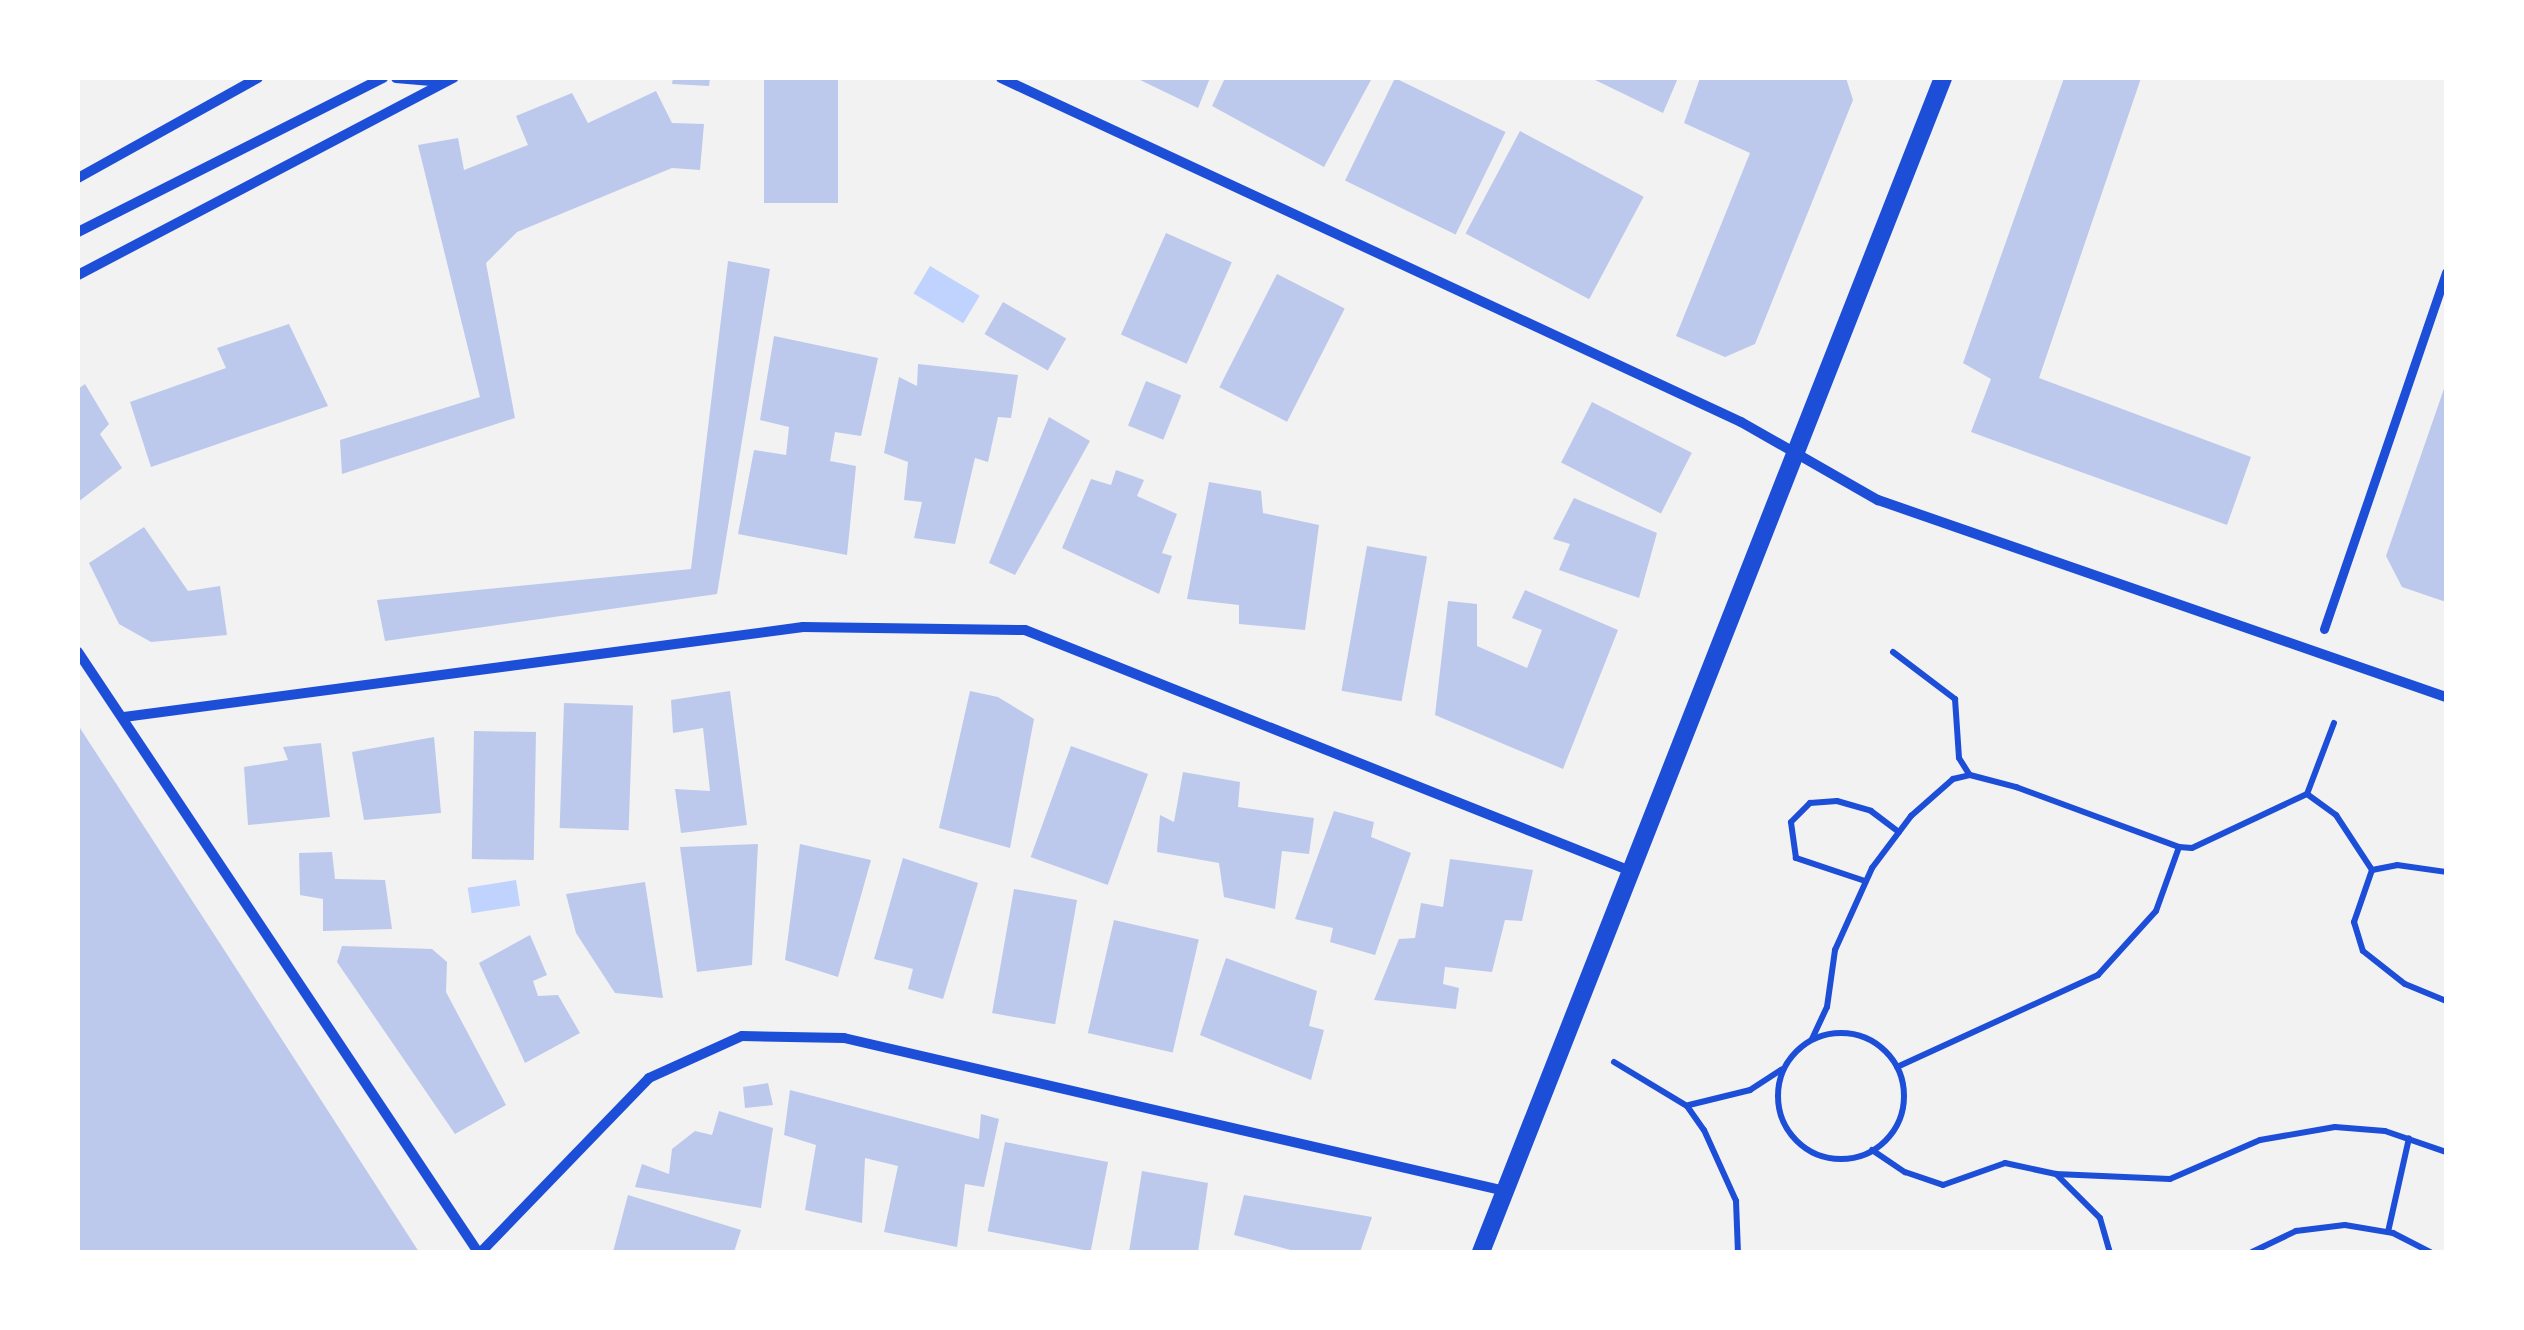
<!DOCTYPE html>
<html>
<head>
<meta charset="utf-8">
<style>
	body { margin:0 }
	#map { position:relative; width:2524px; height:1330px; overflow:hidden; background:#f2f2f2; font-family:Montserrat,sans-serif }
	div>[style] { position:absolute }
	[style*='--x'] { left:calc(var(--x)*1px); top:calc(var(--y)*1px); width:calc(var(--w)*1px); rotate:calc(var(--a)*1deg) }
	.water>* { inset:0; background:#bfd3fe; transform-origin:0 0 }
	.building>* { inset:0; background:#bdc9ec; transform-origin:0 0 }
	.path>* { height:6px; margin:-3px; padding:0 3px; transform-origin:3px; border-radius:3px; background:#1d4ed8 }
	.path>.ring { margin:-3px; padding:0; box-sizing:content-box; background:none; border:6px solid #1d4ed8; border-radius:50% }
	.pedestrian>* { height:9px; margin:-4.5px; padding:0 4.5px; transform-origin:4.5px; border-radius:4.5px; background:#1d4ed8 }
	.minor>* { height:10px; margin:-5px; padding:0 5px; transform-origin:5px; border-radius:5px; background:#1d4ed8 }
	.tertiary>* { height:18px; margin:-9px; padding:0 9px; transform-origin:9px; border-radius:9px; background:#1d4ed8 }
	span { translate:-50% -50%; white-space:nowrap; text-align:center; line-height:1.15; -webkit-text-stroke:9px #fff; paint-order:stroke }
	.frame { position:absolute; inset:0; border:80px solid #fff; pointer-events:none }
</style>
</head>
<body>
<div id="map">
	<div class="water">
		<i style="left:930px;top:266px;width:58px;height:32px;rotate:31deg"></i>
		<i style="left:516px;top:880px;width:26px;height:49px;rotate:81deg"></i>
	</div>
	<div class="building">
		<i style="clip-path:polygon(673px 78px,710px 78px,709px 86px,672px 84px)"></i>
		<i style="left:764px;top:78px;width:74px;height:125px"></i>
		<i style="clip-path:polygon(1136px 78px,1210px 78px,1198px 108px)"></i>
		<i style="clip-path:polygon(1225px 78px,1372px 78px,1324px 167px,1212px 106px)"></i>
		<i style="left:1395px;top:78px;width:123px;height:114px;rotate:26deg"></i>
		<i style="clip-path:polygon(1591px 78px,1678px 78px,1663px 113px)"></i>
		<i style="clip-path:polygon(1700px 78px,1846px 78px,1853px 100px,1755px 344px,1725px 357px,1676px 336px,1750px 153px,1684px 123px)"></i>
		<i style="clip-path:polygon(2064px 78px,2141px 78px,2039px 378px,2251px 457px,2227px 525px,1971px 432px,1991px 379px,1963px 363px)"></i>
		<i style="clip-path:polygon(656px 91px,672px 123px,704px 124px,700px 170px,672px 168px,517px 232px,486px 263px,515px 418px,342px 474px,340px 440px,480px 397px,418px 145px,458px 138px,464px 170px,528px 145px,516px 116px,572px 93px,588px 123px)"></i>
		<i style="left:1520px;top:131px;width:140px;height:116px;rotate:28deg"></i>
		<i style="left:1166px;top:233px;width:72px;height:111px;rotate:24deg"></i>
		<i style="clip-path:polygon(728px 261px,770px 269px,717px 594px,385px 641px,377px 600px,691px 569px)"></i>
		<i style="left:1277px;top:274px;width:76px;height:127px;rotate:27deg"></i>
		<i style="left:1003px;top:302px;width:73px;height:37px;rotate:30deg"></i>
		<i style="clip-path:polygon(289px 324px,328px 406px,151px 467px,130px 402px,226px 368px,217px 348px)"></i>
		<i style="clip-path:polygon(774px 336px,878px 358px,861px 436px,835px 432px,830px 461px,856px 466px,847px 555px,738px 534px,754px 450px,786px 455px,789px 427px,760px 420px)"></i>
		<i style="clip-path:polygon(918px 364px,1018px 375px,1011px 418px,998px 417px,988px 462px,975px 458px,955px 544px,914px 538px,922px 502px,904px 500px,908px 462px,884px 453px,899px 377px,917px 386px)"></i>
		<i style="left:1146px;top:381px;width:38px;height:48px;rotate:22deg"></i>
		<i style="clip-path:polygon(2446px 383px,2446px 602px,2402px 587px,2386px 556px)"></i>
		<i style="clip-path:polygon(85px 384px,109px 424px,100px 434px,122px 468px,78px 502px,78px 389px)"></i>
		<i style="left:1592px;top:402px;width:112px;height:68px;rotate:27deg"></i>
		<i style="clip-path:polygon(1049px 417px,1090px 441px,1015px 575px,989px 563px)"></i>
		<i style="clip-path:polygon(1116px 470px,1144px 480px,1137px 496px,1177px 514px,1162px 553px,1172px 556px,1159px 594px,1062px 548px,1091px 479px,1111px 485px)"></i>
		<i style="clip-path:polygon(1209px 482px,1261px 491px,1263px 513px,1319px 525px,1305px 630px,1239px 624px,1239px 605px,1187px 599px)"></i>
		<i style="clip-path:polygon(1574px 498px,1657px 533px,1639px 598px,1559px 570px,1570px 544px,1553px 539px)"></i>
		<i style="clip-path:polygon(144px 527px,188px 591px,220px 586px,227px 635px,151px 642px,119px 624px,89px 563px)"></i>
		<i style="left:1367px;top:546px;width:61px;height:147px;rotate:10deg"></i>
		<i style="clip-path:polygon(1525px 590px,1618px 630px,1563px 769px,1435px 715px,1448px 601px,1477px 604px,1477px 646px,1527px 668px,1542px 630px,1512px 618px)"></i>
		<i style="clip-path:polygon(730px 691px,747px 825px,681px 833px,675px 789px,710px 791px,703px 728px,673px 733px,671px 700px)"></i>
		<i style="clip-path:polygon(970px 691px,998px 697px,1034px 719px,1010px 848px,939px 828px)"></i>
		<i style="left:564px;top:703px;width:69px;height:125px;rotate:2deg"></i>
		<i style="clip-path:polygon(78px 725px,221px 945px,419px 1252px,78px 1252px)"></i>
		<i style="left:474px;top:731px;width:62px;height:128px;rotate:1deg"></i>
		<i style="clip-path:polygon(434px 737px,441px 813px,364px 820px,352px 752px)"></i>
		<i style="clip-path:polygon(321px 743px,330px 817px,248px 825px,244px 767px,288px 760px,283px 747px)"></i>
		<i style="left:1071px;top:746px;width:82px;height:118px;rotate:20deg"></i>
		<i style="clip-path:polygon(1183px 772px,1240px 782px,1238px 807px,1314px 818px,1309px 854px,1282px 851px,1275px 909px,1224px 897px,1219px 863px,1157px 852px,1160px 815px,1174px 822px)"></i>
		<i style="clip-path:polygon(1334px 811px,1374px 822px,1371px 837px,1411px 853px,1375px 955px,1330px 942px,1333px 928px,1295px 919px)"></i>
		<i style="clip-path:polygon(758px 844px,752px 965px,697px 972px,680px 847px)"></i>
		<i style="clip-path:polygon(800px 844px,871px 860px,838px 977px,785px 960px)"></i>
		<i style="clip-path:polygon(332px 852px,335px 879px,385px 880px,392px 929px,323px 931px,323px 899px,300px 895px,299px 853px)"></i>
		<i style="clip-path:polygon(903px 858px,978px 883px,943px 999px,908px 989px,913px 969px,874px 959px)"></i>
		<i style="clip-path:polygon(1450px 859px,1533px 870px,1522px 921px,1505px 920px,1492px 972px,1445px 967px,1443px 984px,1459px 988px,1456px 1009px,1374px 1000px,1399px 939px,1415px 938px,1421px 903px,1443px 907px)"></i>
		<i style="clip-path:polygon(645px 882px,663px 998px,615px 993px,576px 933px,566px 894px)"></i>
		<i style="left:1014px;top:889px;width:64px;height:126px;rotate:10deg"></i>
		<i style="left:1114px;top:920px;width:87px;height:116px;rotate:13deg"></i>
		<i style="clip-path:polygon(530px 935px,547px 975px,533px 981px,538px 996px,558px 995px,580px 1033px,525px 1063px,479px 963px)"></i>
		<i style="clip-path:polygon(342px 946px,432px 949px,447px 962px,446px 992px,506px 1105px,455px 1134px,337px 962px)"></i>
		<i style="clip-path:polygon(1226px 958px,1317px 991px,1309px 1026px,1324px 1030px,1311px 1080px,1200px 1035px)"></i>
		<i style="clip-path:polygon(768px 1083px,773px 1105px,745px 1108px,743px 1087px)"></i>
		<i style="clip-path:polygon(790px 1090px,979px 1139px,981px 1114px,999px 1119px,984px 1187px,965px 1184px,957px 1247px,884px 1232px,898px 1166px,865px 1158px,862px 1223px,805px 1210px,816px 1145px,784px 1135px)"></i>
		<i style="clip-path:polygon(719px 1111px,773px 1128px,761px 1208px,635px 1187px,642px 1164px,669px 1174px,672px 1149px,695px 1131px,712px 1135px)"></i>
		<i style="left:1005px;top:1142px;width:105px;height:91px;rotate:11deg"></i>
		<i style="clip-path:polygon(1142px 1171px,1208px 1183px,1198px 1252px,1129px 1252px)"></i>
		<i style="clip-path:polygon(628px 1195px,741px 1230px,734px 1252px,613px 1252px)"></i>
		<i style="clip-path:polygon(1244px 1195px,1372px 1217px,1360px 1252px,1298px 1252px,1234px 1235px)"></i>
	</div>
	<div class="path">
		<i style="--x:1893;--y:652;--w:78;--a:37.2"></i>
		<i style="--x:1955;--y:699;--w:59;--a:86.1"></i>
		<i style="--x:1959;--y:758;--w:19;--a:58"></i>
		<i style="--x:2307;--y:794;--w:76;--a:-69.2"></i>
		<i style="--x:2372;--y:870;--w:55;--a:109.1"></i>
		<i style="--x:2354;--y:922;--w:30;--a:73"></i>
		<i style="--x:2363;--y:951;--w:53;--a:38.2"></i>
		<i style="--x:2405;--y:984;--w:44;--a:22.5"></i>
		<i style="--x:2372;--y:870;--w:25;--a:-11"></i>
		<i style="--x:2397;--y:865;--w:49;--a:8.1"></i>
		<i style="--x:1865;--y:881;--w:73;--a:-161.6"></i>
		<i style="--x:1796;--y:858;--w:36;--a:-98"></i>
		<i style="--x:1791;--y:822;--w:27;--a:-45"></i>
		<i style="--x:1810;--y:803;--w:27;--a:-4"></i>
		<i style="--x:1837;--y:801;--w:35;--a:16"></i>
		<i style="--x:1871;--y:811;--w:35;--a:37"></i>
		<i class="ring" style="left:1778px;top:1033px;width:120px;height:120px"></i>
		<i style="--x:1812;--y:1039;--w:35;--a:-65"></i>
		<i style="--x:1827;--y:1007;--w:58;--a:-82"></i>
		<i style="--x:1835;--y:950;--w:90;--a:-65.7"></i>
		<i style="--x:1872;--y:868;--w:65;--a:-53.1"></i>
		<i style="--x:1911;--y:816;--w:56;--a:-41.4"></i>
		<i style="--x:1953;--y:779;--w:17;--a:-13"></i>
		<i style="--x:1970;--y:775;--w:48;--a:14.6"></i>
		<i style="--x:2016;--y:787;--w:174;--a:20.2"></i>
		<i style="--x:2179;--y:847;--w:13;--a:4"></i>
		<i style="--x:2192;--y:848;--w:127;--a:-25.2"></i>
		<i style="--x:2307;--y:794;--w:36;--a:36"></i>
		<i style="--x:2336;--y:815;--w:66;--a:56.8"></i>
		<i style="--x:1614;--y:1062;--w:85;--a:31.1"></i>
		<i style="--x:1687;--y:1106;--w:29;--a:55"></i>
		<i style="--x:1704;--y:1130;--w:78;--a:65.7"></i>
		<i style="--x:1736;--y:1201;--w:51;--a:87.8"></i>
		<i style="--x:1897;--y:1067;--w:221;--a:-24.6"></i>
		<i style="--x:2098;--y:975;--w:86;--a:-47.8"></i>
		<i style="--x:2156;--y:911;--w:68;--a:-70.2"></i>
		<i style="--x:1689;--y:1105;--w:63;--a:-13.8"></i>
		<i style="--x:1750;--y:1090;--w:38;--a:-33"></i>
		<i style="--x:1872;--y:1150;--w:40;--a:34"></i>
		<i style="--x:1905;--y:1172;--w:40;--a:18.9"></i>
		<i style="--x:1943;--y:1185;--w:66;--a:-19.5"></i>
		<i style="--x:2005;--y:1163;--w:52;--a:12.2"></i>
		<i style="--x:2056;--y:1174;--w:62;--a:45"></i>
		<i style="--x:2100;--y:1218;--w:35;--a:74"></i>
		<i style="--x:2056;--y:1174;--w:114;--a:2.5"></i>
		<i style="--x:2170;--y:1179;--w:98;--a:-23.4"></i>
		<i style="--x:2260;--y:1140;--w:76;--a:-9.8"></i>
		<i style="--x:2335;--y:1127;--w:50;--a:4.6"></i>
		<i style="--x:2385;--y:1131;--w:65;--a:19"></i>
		<i style="--x:2388;--y:1232;--w:96;--a:-77.4"></i>
		<i style="--x:2252;--y:1252;--w:49;--a:-25.5"></i>
		<i style="--x:2296;--y:1231;--w:49;--a:-7"></i>
		<i style="--x:2345;--y:1225;--w:49;--a:9.5"></i>
		<i style="--x:2393;--y:1233;--w:42;--a:27.2"></i>
	</div>
	<div class="pedestrian">
		<i style="--x:2324;--y:629;--w:377;--a:-71.1"></i>
	</div>
	<div class="minor">
		<i style="--x:396;--y:78;--w:47;--a:4.9"></i>
		<i style="--x:1001;--y:78;--w:816;--a:24.93"></i>
		<i style="--x:1741;--y:422;--w:158;--a:29.7"></i>
		<i style="--x:1878;--y:500;--w:601;--a:19.13"></i>
		<i style="--x:78;--y:178;--w:206;--a:-29.1"></i>
		<i style="--x:78;--y:232;--w:342;--a:-26.8"></i>
		<i style="--x:78;--y:275;--w:424;--a:-27.7"></i>
		<i style="--x:78;--y:652;--w:721;--a:56.31"></i>
		<i style="--x:124;--y:717;--w:685;--a:-7.55"></i>
		<i style="--x:803;--y:627;--w:222;--a:0.8"></i>
		<i style="--x:1025;--y:630;--w:654;--a:21.7"></i>
		<i style="--x:481;--y:1252;--w:242;--a:-46"></i>
		<i style="--x:649;--y:1078;--w:102;--a:-24.3"></i>
		<i style="--x:742;--y:1036;--w:102;--a:1.1"></i>
		<i style="--x:844;--y:1038;--w:678;--a:13.03"></i>
	</div>
	<div class="tertiary">
		<i style="--x:1481;--y:1252;--w:1262;--a:-68.52"></i>
	</div>
	<div class="frame"></div>
</div>
</body>
</html>
